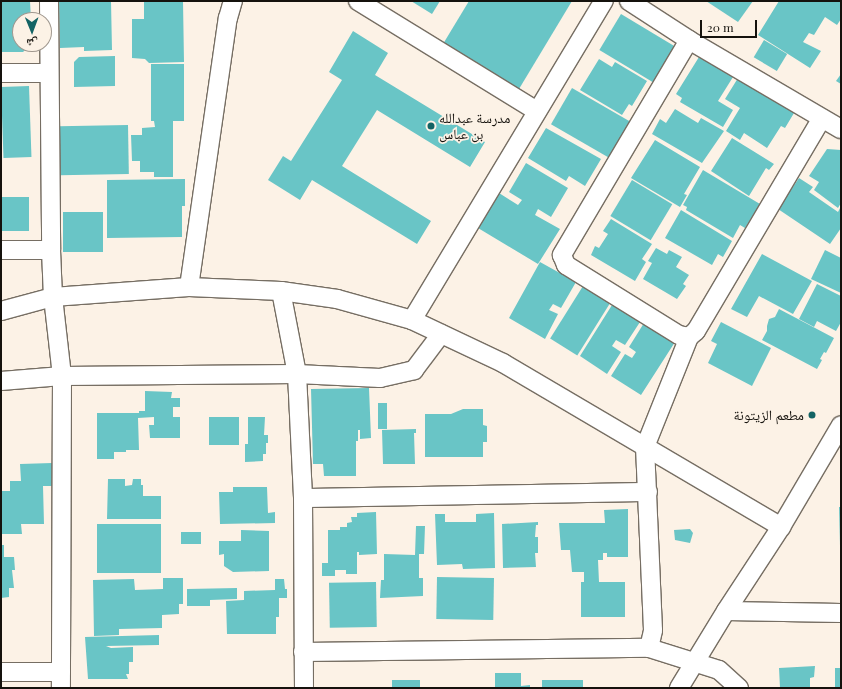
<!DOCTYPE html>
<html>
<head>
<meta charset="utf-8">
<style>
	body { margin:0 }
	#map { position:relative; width:842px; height:689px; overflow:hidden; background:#fcf2e6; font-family:"Playfair Display","Noto Naskh Arabic",serif }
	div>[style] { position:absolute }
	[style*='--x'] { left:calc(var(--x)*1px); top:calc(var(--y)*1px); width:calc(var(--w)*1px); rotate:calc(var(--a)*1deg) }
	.building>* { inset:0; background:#69c5c6; transform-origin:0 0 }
	.roads { filter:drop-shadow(1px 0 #766e63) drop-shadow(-1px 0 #766e63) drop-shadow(0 1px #766e63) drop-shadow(0 -1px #766e63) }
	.street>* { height:18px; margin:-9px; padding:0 9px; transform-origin:9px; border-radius:9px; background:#fff }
	.dots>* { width:11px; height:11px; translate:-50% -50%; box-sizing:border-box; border:2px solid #fcf2e6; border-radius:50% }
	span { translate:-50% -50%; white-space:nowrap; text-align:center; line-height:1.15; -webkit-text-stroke:3.5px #fcf2e6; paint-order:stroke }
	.poi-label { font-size:14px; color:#15120d }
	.left { translate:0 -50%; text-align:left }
	.right { translate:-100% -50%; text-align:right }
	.frame { position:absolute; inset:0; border:2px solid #15120d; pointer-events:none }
	.north { position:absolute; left:12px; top:12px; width:40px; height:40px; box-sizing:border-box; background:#fcf2e6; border:1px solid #a0988f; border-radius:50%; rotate:179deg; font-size:11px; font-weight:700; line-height:16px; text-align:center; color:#15120d }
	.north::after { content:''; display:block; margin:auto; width:14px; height:18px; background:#136364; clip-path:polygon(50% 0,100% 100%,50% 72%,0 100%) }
	.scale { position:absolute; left:700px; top:20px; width:57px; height:18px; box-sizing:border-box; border:2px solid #15120d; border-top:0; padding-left:5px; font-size:12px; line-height:14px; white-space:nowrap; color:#15120d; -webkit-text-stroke:3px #fcf2e6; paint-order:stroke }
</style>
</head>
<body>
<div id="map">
	<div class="building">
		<i style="clip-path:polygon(1px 1px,30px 1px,31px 20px,20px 20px,20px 44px,32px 44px,23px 52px,1px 52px)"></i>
		<i style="clip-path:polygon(59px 1px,111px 1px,112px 50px,84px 51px,84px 47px,60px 48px)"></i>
		<i style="clip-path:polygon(144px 1px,183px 1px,184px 62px,149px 63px,145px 59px,132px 58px,132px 19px,144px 19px)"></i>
		<i style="clip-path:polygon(411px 1px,440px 1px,432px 14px)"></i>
		<i style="clip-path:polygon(469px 1px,572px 1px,519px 89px,443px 44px)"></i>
		<i style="clip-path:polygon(706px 1px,753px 1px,738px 22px)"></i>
		<i style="clip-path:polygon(779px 1px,841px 1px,841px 19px,837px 25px,825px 17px,814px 35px,809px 33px,803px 42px,821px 51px,810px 68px,758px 35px)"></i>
		<i style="left:621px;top:14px;width:65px;height:42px;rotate:31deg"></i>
		<i style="clip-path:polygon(353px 31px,388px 53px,375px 75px,485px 142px,470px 167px,377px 110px,342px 166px,431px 221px,417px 244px,312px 180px,300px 200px,268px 180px,283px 156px,291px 161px,342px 80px,329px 72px)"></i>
		<i style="left:764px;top:40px;width:27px;height:20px;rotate:31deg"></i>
		<i style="clip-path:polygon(115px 56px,115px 86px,74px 87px,74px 62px,79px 57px)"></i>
		<i style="clip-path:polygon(699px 57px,733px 77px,718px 101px,733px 110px,723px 127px,680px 102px,682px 98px,676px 94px)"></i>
		<i style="clip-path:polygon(599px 59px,612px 67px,615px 62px,647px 81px,632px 106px,629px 104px,622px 115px,580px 90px)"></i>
		<i style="left:151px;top:64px;width:33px;height:57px"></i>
		<i style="clip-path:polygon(841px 74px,841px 84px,836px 81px)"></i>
		<i style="clip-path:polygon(738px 78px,794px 113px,785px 128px,781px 126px,767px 148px,744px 133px,740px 140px,726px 131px,740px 108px,725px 99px)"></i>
		<i style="left:29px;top:86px;width:71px;height:28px;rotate:88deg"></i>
		<i style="left:572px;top:88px;width:67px;height:42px;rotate:30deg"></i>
		<i style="clip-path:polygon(675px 109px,698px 123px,701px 118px,724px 131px,702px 163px,652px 134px,660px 119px,666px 123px)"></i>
		<i style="clip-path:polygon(154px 121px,173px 121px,173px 177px,154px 177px,154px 172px,140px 172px,140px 161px,132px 161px,131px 135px,142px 135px,142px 128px,155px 127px)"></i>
		<i style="left:128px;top:125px;width:49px;height:69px;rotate:89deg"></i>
		<i style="clip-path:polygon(546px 128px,601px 159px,585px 186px,569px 176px,566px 181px,528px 158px)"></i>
		<i style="clip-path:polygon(732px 138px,774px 164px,769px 170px,766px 168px,749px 196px,711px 171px)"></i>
		<i style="clip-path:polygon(655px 140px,700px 167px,684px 194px,687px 195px,680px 207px,631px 178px)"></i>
		<i style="clip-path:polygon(827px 149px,841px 150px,841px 203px,838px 208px,814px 190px,819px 182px,809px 176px)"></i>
		<i style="clip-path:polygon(526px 163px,568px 188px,551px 217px,538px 209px,535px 215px,560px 229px,538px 264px,478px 228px,499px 193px,518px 205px,522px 200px,509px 192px)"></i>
		<i style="clip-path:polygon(703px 170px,760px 204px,745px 228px,740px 225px,733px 238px,686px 210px,687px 207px,683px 205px)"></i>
		<i style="clip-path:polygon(799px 178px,813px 187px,809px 192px,838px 212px,841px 206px,841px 228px,830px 244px,778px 209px)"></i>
		<i style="clip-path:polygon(185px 179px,185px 206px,182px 206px,182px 237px,107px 238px,107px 180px)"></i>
		<i style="left:632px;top:180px;width:47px;height:42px;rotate:31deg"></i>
		<i style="left:2px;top:197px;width:27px;height:34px"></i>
		<i style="clip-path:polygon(681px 210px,732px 241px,723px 257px,718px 254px,712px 265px,665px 238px)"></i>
		<i style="left:103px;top:212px;width:40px;height:40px;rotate:90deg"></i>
		<i style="clip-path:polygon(611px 219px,652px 244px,642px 259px,646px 262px,635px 281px,591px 255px,595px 246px,599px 248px,608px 234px,603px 231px)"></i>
		<i style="clip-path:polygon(656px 248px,667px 254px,669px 250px,682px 257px,676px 267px,689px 275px,683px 284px,686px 286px,677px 299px,643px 279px,652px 263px,648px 261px)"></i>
		<i style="clip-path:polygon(825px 250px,841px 258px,841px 293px,811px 279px)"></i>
		<i style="clip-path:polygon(762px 254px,812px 281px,793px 314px,759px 296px,747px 317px,731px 309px)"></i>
		<i style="clip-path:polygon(540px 262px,576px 282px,561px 308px,553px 304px,549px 310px,558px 314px,545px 339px,509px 318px)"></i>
		<i style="clip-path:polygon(817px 284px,841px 296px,841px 322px,836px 331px,817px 321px,814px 327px,799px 319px)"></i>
		<i style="left:583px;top:286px;width:32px;height:62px;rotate:32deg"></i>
		<i style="clip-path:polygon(612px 305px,640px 322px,625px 345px,616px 340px,612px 346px,621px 352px,607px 374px,580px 356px)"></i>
		<i style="clip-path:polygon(779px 309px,834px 338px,826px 353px,824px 352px,820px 359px,822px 360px,817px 369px,762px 340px,767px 331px,767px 326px,769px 319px,775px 317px)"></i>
		<i style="clip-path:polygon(721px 322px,771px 348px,752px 386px,708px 363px,717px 344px,711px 341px)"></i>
		<i style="clip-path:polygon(644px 323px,675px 342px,641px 395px,611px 376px,625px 354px,632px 358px,636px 352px,629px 347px)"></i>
		<i style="clip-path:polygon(369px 388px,371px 438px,360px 439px,360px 430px,358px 430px,358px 441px,356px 441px,356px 476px,324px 476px,323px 464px,313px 464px,311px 389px)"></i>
		<i style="clip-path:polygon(145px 391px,172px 392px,171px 398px,180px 398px,180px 407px,173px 407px,173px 417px,180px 417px,180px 438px,150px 438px,149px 425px,154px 425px,154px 417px,138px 418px,139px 450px,126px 450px,126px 452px,114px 452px,114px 459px,97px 459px,97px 413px,139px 413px,139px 411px,145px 411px)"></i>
		<i style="left:378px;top:403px;width:9px;height:26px"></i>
		<i style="clip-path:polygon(463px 409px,483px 409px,483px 425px,487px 426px,487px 442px,483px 442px,483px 457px,425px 457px,425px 414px,451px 414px)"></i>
		<i style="left:209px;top:417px;width:30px;height:28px"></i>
		<i style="clip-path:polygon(248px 417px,265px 417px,264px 435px,268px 435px,268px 443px,266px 443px,266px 454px,263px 454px,263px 461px,245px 462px,245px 444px,248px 444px)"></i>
		<i style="clip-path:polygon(416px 429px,416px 433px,414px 433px,415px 464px,383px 464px,382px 430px)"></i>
		<i style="clip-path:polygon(52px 463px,53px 486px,43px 486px,44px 524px,21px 524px,22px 534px,1px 534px,1px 491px,10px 491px,10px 481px,21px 481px,20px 464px)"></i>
		<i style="clip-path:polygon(108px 479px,125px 479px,125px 486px,132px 485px,133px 479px,141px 479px,141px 485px,143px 485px,143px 496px,161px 496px,161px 519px,107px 519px)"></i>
		<i style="clip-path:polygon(233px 487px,267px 487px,268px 513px,275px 512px,275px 523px,220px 524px,219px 492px,233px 492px)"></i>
		<i style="clip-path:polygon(839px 507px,841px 507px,841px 545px,840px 545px)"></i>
		<i style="clip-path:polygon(628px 509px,628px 557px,607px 557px,607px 553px,603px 553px,603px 560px,598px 560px,599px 582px,584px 582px,584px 572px,572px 572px,570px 550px,561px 550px,559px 523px,605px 523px,604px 510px)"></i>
		<i style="clip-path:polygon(376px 512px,377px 554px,359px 555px,359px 552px,357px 552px,357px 574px,346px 574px,346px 570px,335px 570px,335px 576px,322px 576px,322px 563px,328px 563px,328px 530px,340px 530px,340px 527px,347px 527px,347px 523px,352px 522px,351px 517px,357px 517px,357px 513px)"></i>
		<i style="clip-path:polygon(494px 513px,495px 568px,463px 569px,462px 564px,437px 565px,435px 514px,445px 514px,445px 522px,476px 522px,476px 514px)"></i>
		<i style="clip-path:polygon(538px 522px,538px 525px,536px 525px,535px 537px,538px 537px,538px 553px,535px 553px,536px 567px,503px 568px,502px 524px)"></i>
		<i style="left:161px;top:524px;width:49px;height:64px;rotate:90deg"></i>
		<i style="clip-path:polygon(416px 526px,425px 526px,424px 554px,419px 554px,419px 578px,423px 578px,423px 596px,380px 598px,381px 580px,384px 580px,384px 554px,415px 555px)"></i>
		<i style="clip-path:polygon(690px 529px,693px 533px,690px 543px,675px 540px,674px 530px)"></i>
		<i style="clip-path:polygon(241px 530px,269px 531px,269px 571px,233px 572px,224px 566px,224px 554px,219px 555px,219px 541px,241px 541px)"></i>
		<i style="left:201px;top:532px;width:12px;height:20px;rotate:90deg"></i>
		<i style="clip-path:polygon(1px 545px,4px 545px,4px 557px,14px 557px,15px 570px,12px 570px,14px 588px,9px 588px,9px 597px,1px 598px)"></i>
		<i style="left:437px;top:577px;width:57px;height:42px;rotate:1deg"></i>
		<i style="clip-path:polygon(163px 578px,183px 578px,183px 604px,179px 604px,179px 614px,162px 615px,162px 628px,119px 629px,119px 635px,94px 636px,93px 580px,134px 579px,135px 590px,163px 589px)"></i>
		<i style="clip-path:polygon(275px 579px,284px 579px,285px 589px,287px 589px,287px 598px,279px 598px,279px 617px,276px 617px,276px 634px,227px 634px,226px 601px,244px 600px,244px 591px,275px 590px)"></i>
		<i style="left:376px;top:582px;width:45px;height:47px;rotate:89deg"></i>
		<i style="left:625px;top:582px;width:35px;height:44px;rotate:90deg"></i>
		<i style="clip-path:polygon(237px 588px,237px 599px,210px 600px,210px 606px,187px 606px,187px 589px)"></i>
		<i style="clip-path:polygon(159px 635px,159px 645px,106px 646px,111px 648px,133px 647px,133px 662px,129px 662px,129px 674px,126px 674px,128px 679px,88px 679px,85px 637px)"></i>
		<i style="clip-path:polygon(815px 666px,814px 677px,810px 678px,810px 688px,780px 688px,779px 668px)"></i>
		<i style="left:835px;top:668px;width:6px;height:20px"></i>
		<i style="clip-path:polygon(495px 673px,521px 673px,521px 686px,530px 685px,530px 688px,495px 688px)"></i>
		<i style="left:420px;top:680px;width:8px;height:28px;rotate:90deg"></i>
		<i style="left:542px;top:680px;width:41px;height:8px"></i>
	</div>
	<div class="roads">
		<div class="street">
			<i style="--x:49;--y:1;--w:249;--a:89.5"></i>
			<i style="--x:51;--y:250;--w:47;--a:87.6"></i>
			<i style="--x:53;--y:297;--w:80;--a:83.5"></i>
			<i style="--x:62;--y:376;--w:312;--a:90.2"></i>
			<i style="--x:358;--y:1;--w:210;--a:31.6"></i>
			<i style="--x:629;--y:1;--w:72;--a:33"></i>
			<i style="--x:689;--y:40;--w:176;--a:30.4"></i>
			<i style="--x:689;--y:40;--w:250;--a:120.6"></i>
			<i style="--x:562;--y:255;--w:11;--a:68"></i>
			<i style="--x:566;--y:265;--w:133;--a:31.8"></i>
			<i style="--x:679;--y:335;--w:10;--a:11"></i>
			<i style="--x:689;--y:337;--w:9;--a:-41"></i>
			<i style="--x:696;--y:331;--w:247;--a:-59.4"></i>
			<i style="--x:1;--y:73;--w:48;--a:0"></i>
			<i style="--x:1;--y:250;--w:50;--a:0"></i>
			<i style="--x:189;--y:287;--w:272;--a:-81.8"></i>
			<i style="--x:228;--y:18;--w:18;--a:-74"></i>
			<i style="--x:281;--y:291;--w:85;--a:79.1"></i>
			<i style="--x:297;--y:374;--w:124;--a:87.2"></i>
			<i style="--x:303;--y:498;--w:190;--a:89.7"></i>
			<i style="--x:1;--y:311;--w:54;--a:-15.1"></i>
			<i style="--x:53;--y:297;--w:136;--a:-4.2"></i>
			<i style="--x:189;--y:287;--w:92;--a:2.5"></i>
			<i style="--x:281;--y:291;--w:57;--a:8.1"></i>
			<i style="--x:337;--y:299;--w:78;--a:15.6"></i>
			<i style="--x:412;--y:320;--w:101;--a:25.3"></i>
			<i style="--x:503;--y:363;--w:323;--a:30.5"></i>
			<i style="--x:412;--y:320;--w:372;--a:-59"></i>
			<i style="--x:1;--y:381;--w:61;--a:-4.7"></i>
			<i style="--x:62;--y:376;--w:235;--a:-0.5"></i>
			<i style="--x:297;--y:374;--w:83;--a:2.8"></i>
			<i style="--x:380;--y:378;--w:35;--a:-13"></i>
			<i style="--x:414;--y:370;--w:45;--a:-53.1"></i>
			<i style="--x:303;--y:498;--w:345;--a:-1"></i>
			<i style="--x:726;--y:611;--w:115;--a:1"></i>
			<i style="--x:649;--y:648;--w:18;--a:-77"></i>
			<i style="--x:653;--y:630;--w:183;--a:-92.5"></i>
			<i style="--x:645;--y:447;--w:118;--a:-68.2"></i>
			<i style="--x:303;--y:652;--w:346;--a:-0.7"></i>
			<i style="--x:649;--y:648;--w:73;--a:17.4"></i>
			<i style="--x:719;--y:670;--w:27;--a:42"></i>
			<i style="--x:1;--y:672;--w:60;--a:0"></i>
			<i style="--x:679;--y:688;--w:90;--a:-58.6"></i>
			<i style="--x:726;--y:611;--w:100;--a:-56.8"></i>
			<i style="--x:781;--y:527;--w:118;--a:-59.5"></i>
		</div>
	</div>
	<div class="dots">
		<i style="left:431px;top:126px;background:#136364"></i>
		<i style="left:812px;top:415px;background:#136364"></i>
	</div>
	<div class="poi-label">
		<span class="left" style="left:439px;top:126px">مدرسة عبدالله<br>بن عباس</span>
		<span class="right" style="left:804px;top:415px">مطعم الزيتونة</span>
	</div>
	<div class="frame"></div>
	<div class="north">ش</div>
	<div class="scale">20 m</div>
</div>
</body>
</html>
